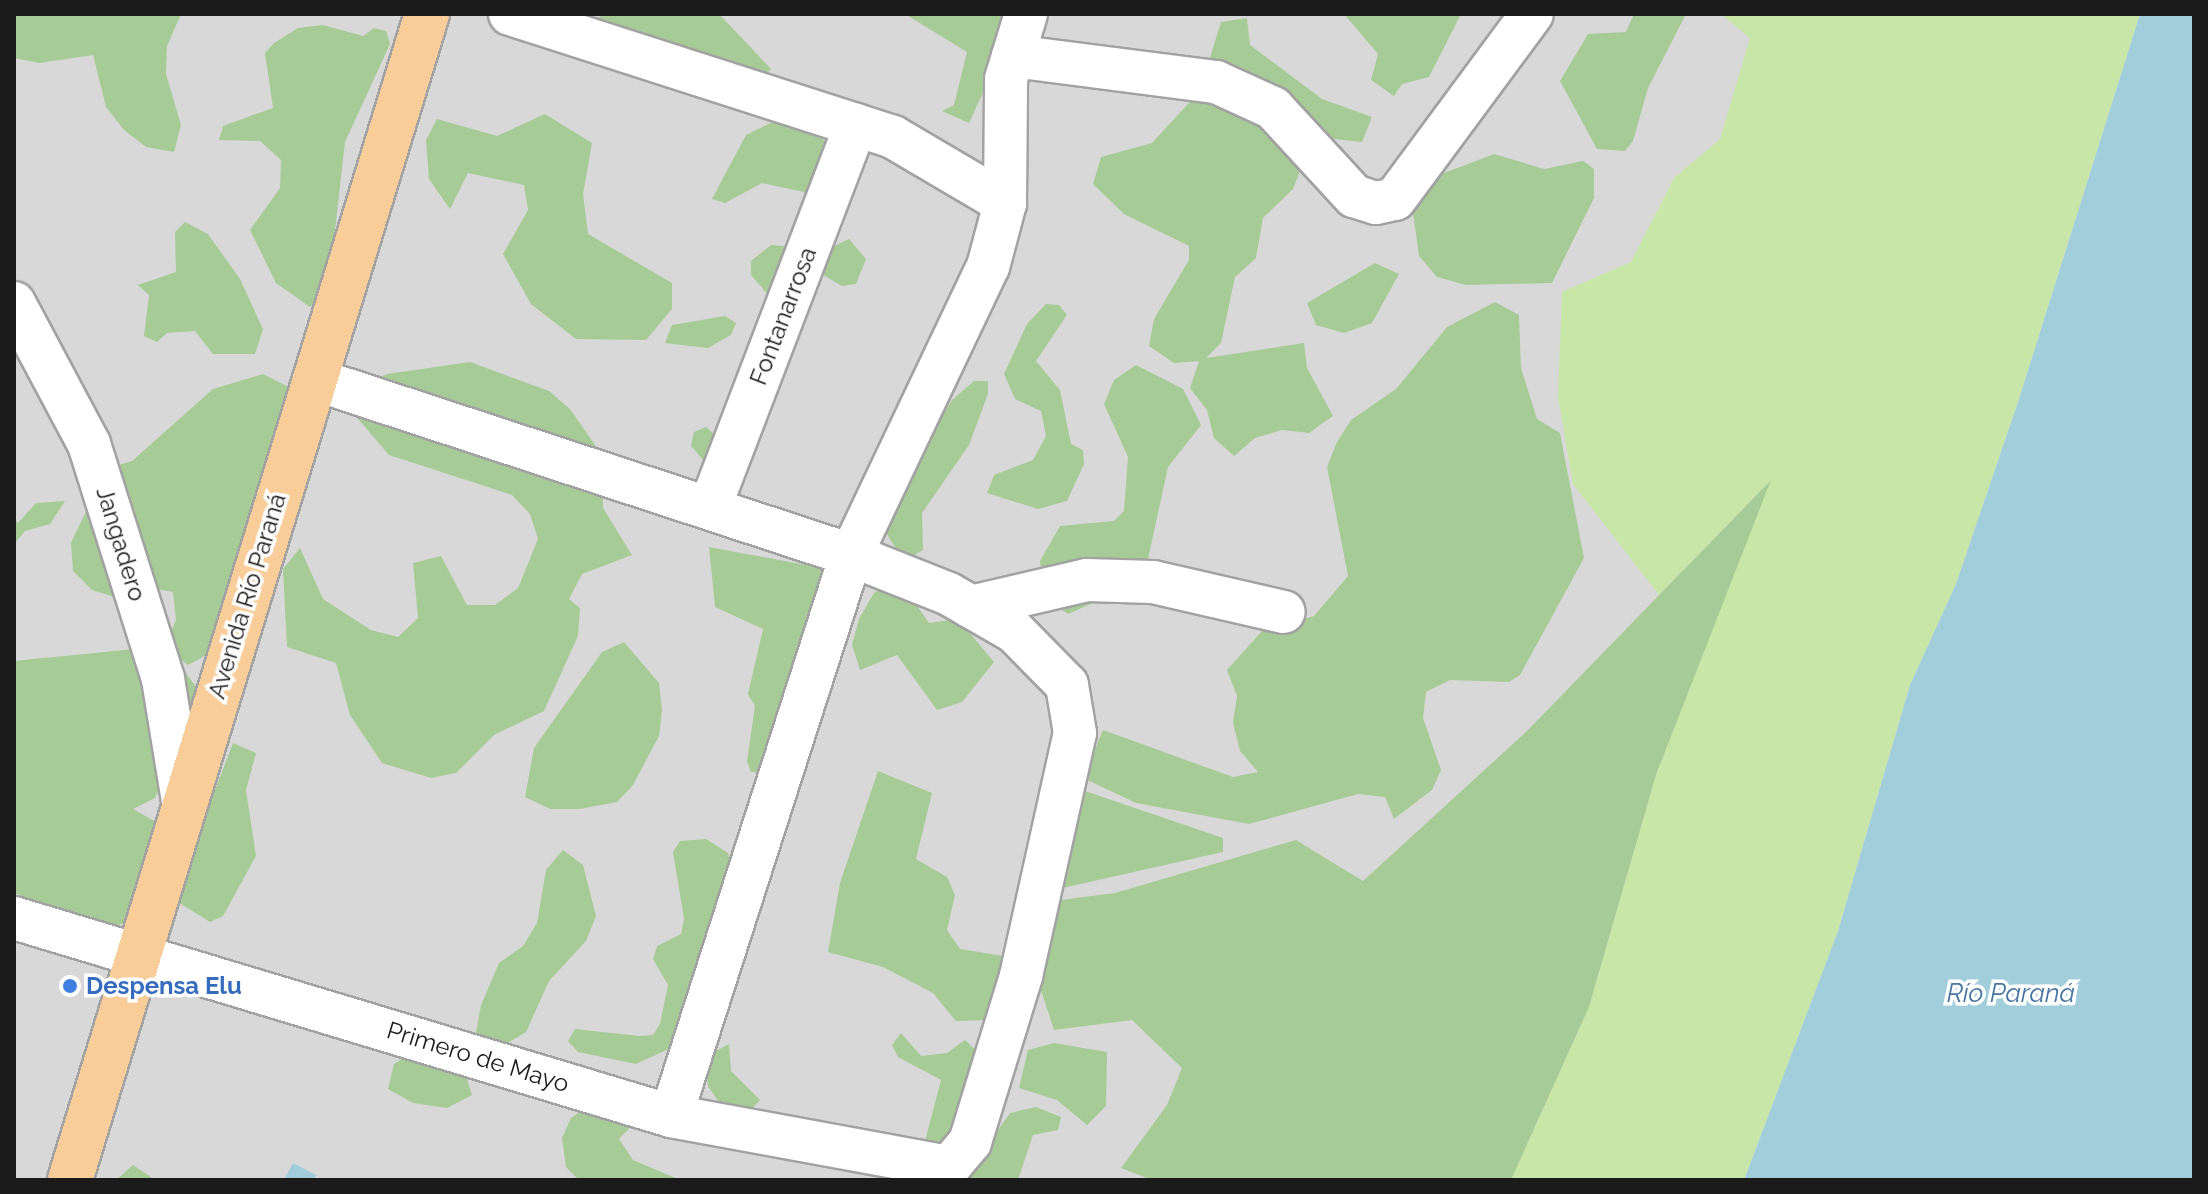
<!DOCTYPE html>
<html>
<head>
<meta charset="utf-8">
<style>
	body { margin:0 }
	#map { position:relative; width:2208px; height:1194px; overflow:hidden; background:#ede8e1; font-family:Raleway,sans-serif }
	div>[style] { position:absolute }
	[style*='--x'] { left:calc(var(--x)*1px); top:calc(var(--y)*1px); width:calc(var(--w)*1px); rotate:calc(var(--a)*1deg) }
	.residential>* { inset:0; background:#d9d8d8 }
	.grass>* { inset:0; background:#c8e6a7 }
	.forest>* { inset:0; background:#a7cb96 }
	.water>* { inset:0; background:#a1ceda }
	.roads { filter:drop-shadow(2px 0 #a2a2a2) drop-shadow(-2px 0 #a2a2a2) drop-shadow(0 2px #a2a2a2) drop-shadow(0 -2px #a2a2a2) }
	.minor>* { height:42px; margin:-21px; padding:0 21px; transform-origin:21px; border-radius:21px; background:#fff }
	.major>* { height:44px; margin:-22px; padding:0 22px; transform-origin:22px; border-radius:22px; background:#f9cd99 }
	.dots>* { width:22px; height:22px; translate:-50% -50%; box-sizing:border-box; border:4px solid #fff; border-radius:50% }
	span { translate:-50% -50%; white-space:nowrap; text-align:center; line-height:1.15; -webkit-text-stroke:7px #fff; paint-order:stroke }
	.street-label { font-size:24px; color:#1b1b1b }
	.shop-label { font-size:24px; color:#366cbe; font-weight:700 }
	.left { translate:0 -50%; text-align:left }
	.water-label { font-size:26px; color:#4876a0; font-style:italic }
	.frame { position:absolute; inset:0; border:16px solid #1b1b1b; pointer-events:none }
</style>
</head>
<body>
<div id="map">
	<div class="residential">
		<i style="clip-path:polygon(14px 14px,1911px 14px,1666px 609px,1356px 1180px,14px 1180px)"></i>
	</div>
	<div class="grass">
		<i style="clip-path:polygon(1721px 14px,2140px 14px,2019px 399px,1956px 584px,1910px 685px,1838px 931px,1744px 1180px,1511px 1180px,1589px 1007px,1656px 775px,1769px 482px,1659px 595px,1573px 484px,1558px 397px,1562px 292px,1631px 262px,1674px 178px,1720px 139px,1750px 38px)"></i>
	</div>
	<div class="forest">
		<i style="clip-path:polygon(14px 14px,181px 14px,167px 46px,166px 74px,181px 125px,174px 152px,146px 147px,124px 130px,106px 107px,93px 55px,39px 63px,14px 58px)"></i>
		<i style="clip-path:polygon(605px 14px,719px 14px,771px 69px,752px 87px,594px 20px)"></i>
		<i style="clip-path:polygon(905px 14px,1019px 14px,969px 123px,942px 111px,954px 105px,967px 52px)"></i>
		<i style="clip-path:polygon(1344px 14px,1461px 14px,1429px 77px,1402px 84px,1394px 96px,1371px 80px,1378px 54px)"></i>
		<i style="clip-path:polygon(1634px 14px,1686px 14px,1648px 88px,1633px 141px,1625px 151px,1597px 149px,1560px 81px,1588px 34px,1626px 32px)"></i>
		<i style="clip-path:polygon(1247px 18px,1250px 45px,1322px 99px,1372px 117px,1362px 142px,1335px 139px,1208px 64px,1221px 22px)"></i>
		<i style="clip-path:polygon(323px 25px,363px 36px,374px 28px,386px 31px,390px 44px,345px 142px,333px 248px,321px 298px,310px 307px,276px 283px,250px 230px,280px 188px,281px 160px,260px 141px,219px 140px,223px 126px,273px 108px,265px 53px,274px 43px,298px 28px)"></i>
		<i style="clip-path:polygon(1198px 93px,1237px 101px,1303px 163px,1293px 189px,1263px 218px,1256px 258px,1235px 277px,1221px 343px,1206px 358px,1304px 343px,1307px 368px,1333px 416px,1309px 433px,1282px 430px,1255px 438px,1234px 456px,1214px 438px,1207px 410px,1190px 388px,1199px 361px,1174px 363px,1149px 346px,1154px 319px,1189px 260px,1189px 246px,1124px 214px,1093px 184px,1101px 157px,1152px 143px)"></i>
		<i style="clip-path:polygon(545px 114px,592px 143px,583px 194px,588px 234px,672px 283px,672px 309px,646px 340px,576px 339px,531px 304px,503px 254px,528px 210px,524px 185px,468px 173px,450px 209px,429px 179px,426px 140px,437px 119px,497px 136px)"></i>
		<i style="clip-path:polygon(783px 117px,820px 132px,831px 157px,807px 206px,804px 192px,762px 183px,725px 203px,712px 199px,746px 135px)"></i>
		<i style="clip-path:polygon(1494px 154px,1544px 169px,1583px 161px,1594px 169px,1594px 198px,1552px 283px,1466px 285px,1437px 277px,1419px 256px,1413px 213px,1431px 178px)"></i>
		<i style="clip-path:polygon(185px 222px,208px 234px,240px 279px,263px 329px,255px 354px,213px 354px,195px 331px,167px 333px,157px 342px,144px 336px,149px 295px,138px 285px,176px 272px,175px 232px)"></i>
		<i style="clip-path:polygon(849px 239px,866px 259px,856px 284px,842px 286px,818px 272px,776px 304px,751px 275px,751px 261px,771px 245px,825px 250px)"></i>
		<i style="clip-path:polygon(1375px 263px,1399px 274px,1372px 323px,1344px 333px,1316px 325px,1307px 303px)"></i>
		<i style="clip-path:polygon(1495px 302px,1519px 315px,1521px 368px,1537px 419px,1560px 433px,1584px 558px,1520px 675px,1509px 682px,1450px 680px,1426px 692px,1423px 718px,1441px 770px,1432px 790px,1394px 819px,1385px 797px,1358px 794px,1249px 824px,1136px 803px,1083px 778px,1103px 730px,1233px 777px,1258px 772px,1240px 751px,1233px 723px,1237px 696px,1227px 670px,1262px 631px,1314px 616px,1348px 576px,1327px 467px,1337px 442px,1351px 420px,1396px 389px,1447px 327px)"></i>
		<i style="clip-path:polygon(1046px 304px,1059px 305px,1067px 315px,1036px 361px,1060px 390px,1071px 444px,1083px 450px,1084px 464px,1067px 501px,1038px 509px,987px 493px,994px 475px,1033px 460px,1046px 436px,1041px 411px,1015px 399px,1004px 374px,1027px 324px)"></i>
		<i style="clip-path:polygon(725px 316px,736px 323px,731px 335px,708px 348px,665px 343px,672px 325px)"></i>
		<i style="clip-path:polygon(470px 362px,549px 391px,570px 409px,602px 455px,603px 508px,632px 555px,582px 574px,569px 599px,580px 608px,578px 636px,544px 711px,494px 735px,456px 773px,431px 778px,382px 763px,350px 715px,336px 663px,287px 647px,283px 569px,300px 548px,323px 599px,371px 630px,398px 637px,418px 618px,413px 563px,441px 556px,467px 605px,495px 605px,518px 588px,538px 539px,530px 514px,512px 495px,389px 455px,353px 413px,360px 386px,387px 374px)"></i>
		<i style="clip-path:polygon(1136px 365px,1183px 389px,1201px 425px,1168px 467px,1148px 559px,1106px 597px,1068px 614px,1044px 596px,1040px 561px,1060px 526px,1114px 521px,1124px 511px,1128px 457px,1104px 404px,1114px 380px)"></i>
		<i style="clip-path:polygon(263px 374px,287px 386px,295px 412px,225px 645px,188px 665px,168px 650px,201px 693px,155px 798px,133px 809px,156px 822px,161px 850px,130px 922px,105px 928px,14px 893px,14px 661px,165px 646px,176px 620px,173px 592px,146px 587px,118px 598px,92px 590px,73px 571px,71px 543px,106px 469px,132px 461px,213px 389px)"></i>
		<i style="clip-path:polygon(974px 381px,988px 381px,988px 394px,969px 445px,922px 513px,923px 550px,911px 557px,898px 552px,885px 531px,903px 481px,952px 400px)"></i>
		<i style="clip-path:polygon(706px 427px,716px 436px,712px 470px,691px 446px,694px 432px)"></i>
		<i style="clip-path:polygon(1771px 480px,1656px 775px,1589px 1007px,1511px 1180px,1152px 1180px,1121px 1168px,1167px 1105px,1182px 1068px,1132px 1020px,1054px 1030px,1025px 941px,1061px 900px,1115px 893px,1296px 840px,1363px 881px,1526px 732px)"></i>
		<i style="clip-path:polygon(65px 501px,50px 524px,25px 531px,14px 544px,14px 519px,18px 523px,36px 503px)"></i>
		<i style="clip-path:polygon(709px 547px,822px 568px,765px 772px,751px 772px,747px 761px,755px 706px,748px 694px,763px 629px,715px 607px)"></i>
		<i style="clip-path:polygon(898px 578px,929px 623px,958px 619px,994px 662px,962px 702px,937px 710px,897px 655px,860px 670px,852px 645px,859px 619px,874px 593px)"></i>
		<i style="clip-path:polygon(624px 642px,659px 683px,662px 710px,659px 736px,633px 785px,617px 802px,579px 809px,550px 809px,525px 797px,534px 748px,602px 652px)"></i>
		<i style="clip-path:polygon(233px 743px,256px 753px,246px 790px,256px 856px,223px 916px,210px 922px,173px 899px)"></i>
		<i style="clip-path:polygon(878px 771px,932px 793px,916px 859px,947px 877px,955px 895px,947px 930px,960px 949px,1004px 956px,991px 1020px,956px 1021px,933px 993px,883px 967px,828px 952px,840px 883px)"></i>
		<i style="clip-path:polygon(1085px 791px,1223px 838px,1223px 852px,1058px 889px,1073px 797px)"></i>
		<i style="clip-path:polygon(706px 839px,728px 853px,732px 866px,675px 1046px,636px 1064px,578px 1052px,568px 1041px,575px 1029px,639px 1036px,653px 1035px,660px 1024px,668px 985px,653px 959px,657px 946px,681px 934px,684px 919px,673px 852px,680px 841px)"></i>
		<i style="clip-path:polygon(563px 850px,583px 865px,596px 916px,586px 941px,549px 981px,526px 1032px,501px 1047px,476px 1033px,481px 1005px,499px 963px,523px 946px,537px 923px,546px 870px)"></i>
		<i style="clip-path:polygon(901px 1033px,921px 1056px,947px 1053px,965px 1040px,984px 1058px,946px 1145px,925px 1141px,941px 1080px,898px 1057px,892px 1045px)"></i>
		<i style="clip-path:polygon(1054px 1043px,1107px 1052px,1106px 1106px,1087px 1125px,1057px 1100px,1019px 1088px,1028px 1050px)"></i>
		<i style="clip-path:polygon(729px 1044px,731px 1071px,760px 1100px,750px 1111px,723px 1108px,708px 1086px,705px 1057px)"></i>
		<i style="clip-path:polygon(417px 1049px,464px 1070px,472px 1095px,447px 1108px,413px 1103px,388px 1089px,394px 1064px)"></i>
		<i style="clip-path:polygon(593px 1103px,638px 1119px,619px 1139px,633px 1160px,680px 1180px,579px 1180px,566px 1167px,562px 1138px,571px 1118px)"></i>
		<i style="clip-path:polygon(1036px 1107px,1061px 1117px,1058px 1130px,1033px 1135px,1018px 1180px,963px 1180px,1010px 1113px)"></i>
		<i style="clip-path:polygon(133px 1165px,145px 1173px,155px 1180px,116px 1180px)"></i>
	</div>
	<div class="water">
		<i style="clip-path:polygon(2140px 14px,2194px 14px,2194px 1180px,1744px 1180px,1838px 931px,1910px 685px,1956px 584px,2019px 399px)"></i>
		<i style="clip-path:polygon(293px 1163px,316px 1175px,314px 1180px,284px 1180px)"></i>
	</div>
	<div class="roads">
		<div class="minor">
			<i style="--x:510;--y:14;--w:402;--a:17.8"></i>
			<i style="--x:893;--y:137;--w:130;--a:30.5"></i>
			<i style="--x:1013;--y:56;--w:205;--a:7.3"></i>
			<i style="--x:1216;--y:82;--w:63;--a:24.5"></i>
			<i style="--x:1273;--y:108;--w:120;--a:47.4"></i>
			<i style="--x:1354;--y:196;--w:23;--a:18"></i>
			<i style="--x:1376;--y:203;--w:19;--a:-12"></i>
			<i style="--x:1395;--y:199;--w:230;--a:-53.5"></i>
			<i style="--x:14;--y:303;--w:160;--a:62"></i>
			<i style="--x:89;--y:444;--w:246;--a:72.5"></i>
			<i style="--x:163;--y:679;--w:124;--a:80.7"></i>
			<i style="--x:710;--y:507;--w:409;--a:-69.1"></i>
			<i style="--x:971;--y:607;--w:119;--a:-13.1"></i>
			<i style="--x:1087;--y:580;--w:66;--a:1.7"></i>
			<i style="--x:1153;--y:582;--w:134;--a:12.9"></i>
			<i style="--x:14;--y:918;--w:686;--a:16.77"></i>
			<i style="--x:671;--y:1116;--w:283;--a:10.4"></i>
			<i style="--x:949;--y:1167;--w:33;--a:-50"></i>
			<i style="--x:970;--y:1142;--w:174;--a:-72.9"></i>
			<i style="--x:1021;--y:976;--w:249;--a:-77.5"></i>
			<i style="--x:1075;--y:733;--w:49;--a:-99.5"></i>
			<i style="--x:1067;--y:685;--w:74;--a:-134.5"></i>
			<i style="--x:1015;--y:632;--w:76;--a:-150.1"></i>
			<i style="--x:949;--y:594;--w:105;--a:-158.3"></i>
			<i style="--x:851;--y:555;--w:565;--a:-161.85"></i>
			<i style="--x:671;--y:1116;--w:589;--a:-72.21"></i>
			<i style="--x:851;--y:555;--w:319;--a:-64.6"></i>
			<i style="--x:988;--y:267;--w:66;--a:-75.1"></i>
			<i style="--x:1005;--y:203;--w:124;--a:-89.5"></i>
			<i style="--x:1006;--y:79;--w:68;--a:-72.9"></i>
		</div>
		<div class="major">
			<i style="--x:70;--y:1180;--w:1219;--a:-72.98"></i>
		</div>
	</div>
	<div class="dots">
		<i style="left:70px;top:986px;background:#3f7fe0"></i>
	</div>
	<div class="street-label">
		<span style="left:783px;top:316px;rotate:-69deg">Fontanarrosa</span>
		<span style="left:121px;top:544px;rotate:73deg">Jangadero</span>
		<span style="left:247px;top:596px;rotate:-73deg">Avenida Río Paraná</span>
		<span style="left:478px;top:1057px;rotate:17deg">Primero de Mayo</span>
	</div>
	<div class="shop-label">
		<span class="left" style="left:86px;top:986px">Despensa Elu</span>
	</div>
	<div class="water-label">
		<span style="left:2011px;top:994px">Río Paraná</span>
	</div>
	<div class="frame"></div>
</div>
</body>
</html>
